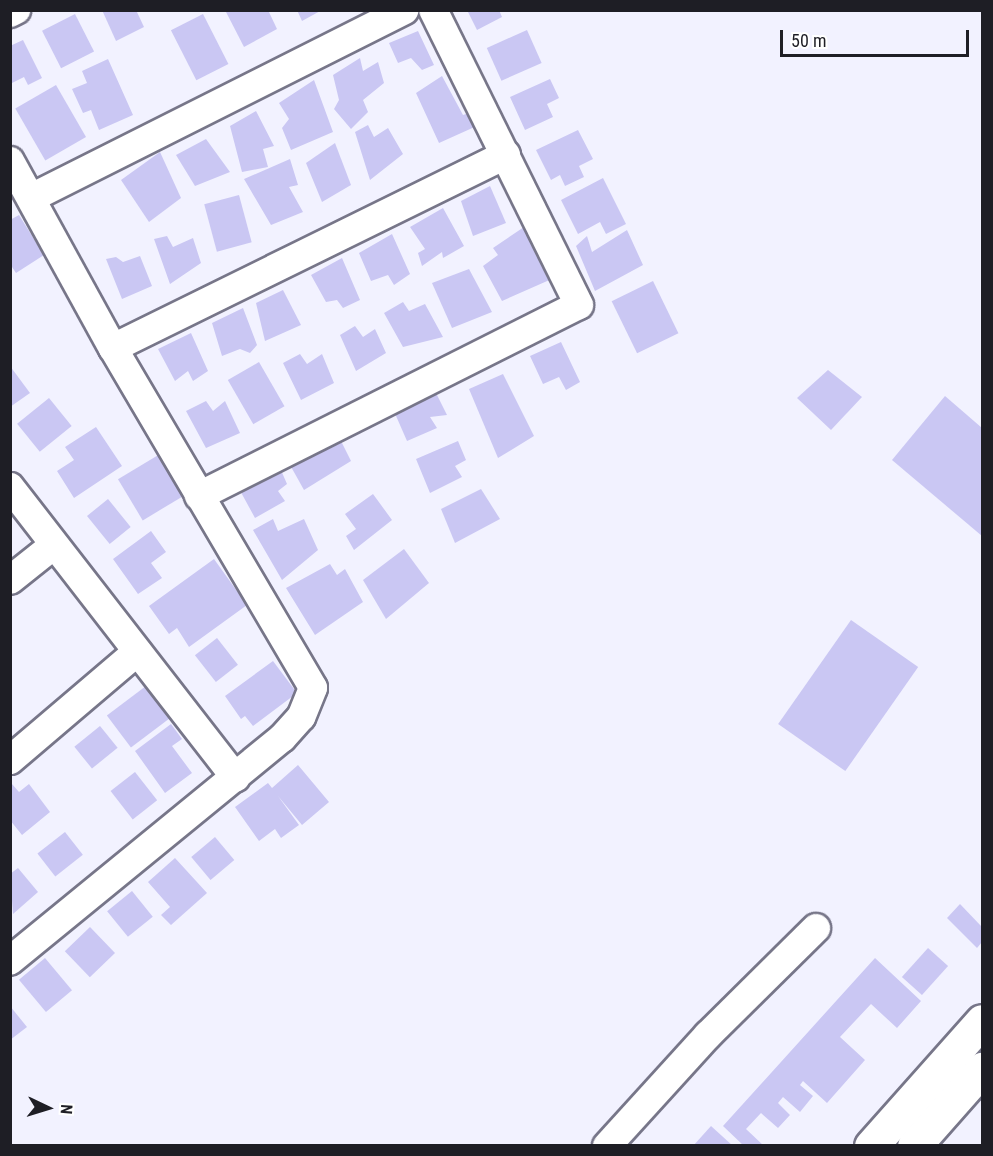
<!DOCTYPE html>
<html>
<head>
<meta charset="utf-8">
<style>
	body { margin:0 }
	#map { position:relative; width:993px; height:1156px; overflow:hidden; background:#f2f2ff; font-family:"Roboto Condensed",sans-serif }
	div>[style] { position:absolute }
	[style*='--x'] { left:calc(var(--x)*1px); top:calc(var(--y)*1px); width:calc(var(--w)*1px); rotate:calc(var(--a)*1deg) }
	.building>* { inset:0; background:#cac7f3; transform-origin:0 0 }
	.roads { filter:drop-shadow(2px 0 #777689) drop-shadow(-2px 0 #777689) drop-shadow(0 2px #777689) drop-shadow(0 -2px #777689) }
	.street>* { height:28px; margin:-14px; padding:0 14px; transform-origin:14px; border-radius:14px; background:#fff }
	.primary>* { height:33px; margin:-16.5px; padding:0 16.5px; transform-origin:16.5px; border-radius:16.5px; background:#fff }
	span { translate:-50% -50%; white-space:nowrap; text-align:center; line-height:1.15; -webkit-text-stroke:4.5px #fff; paint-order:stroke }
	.frame { position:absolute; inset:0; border:12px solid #1e1e25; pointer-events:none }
	.north { position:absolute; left:18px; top:1078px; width:60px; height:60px; -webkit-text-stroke:4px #fff; paint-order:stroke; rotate:94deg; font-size:16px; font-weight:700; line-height:24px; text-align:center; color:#1e1e25 }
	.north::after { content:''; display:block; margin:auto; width:21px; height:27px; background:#1e1e25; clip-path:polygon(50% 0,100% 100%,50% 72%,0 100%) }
	.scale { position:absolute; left:780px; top:30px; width:189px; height:27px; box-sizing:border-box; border:3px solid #1e1e25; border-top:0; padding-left:8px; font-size:18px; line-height:21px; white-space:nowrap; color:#1e1e25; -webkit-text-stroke:4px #fff; paint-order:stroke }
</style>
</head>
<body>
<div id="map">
	<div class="building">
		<i style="clip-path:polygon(102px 10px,136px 10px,144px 27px,116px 41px)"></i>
		<i style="clip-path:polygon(225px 10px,268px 10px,277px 29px,244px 47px)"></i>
		<i style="clip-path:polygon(297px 10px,322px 10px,302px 21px)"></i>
		<i style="clip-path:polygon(467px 10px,499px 10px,502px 17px,477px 30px)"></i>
		<i style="left:75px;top:14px;width:42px;height:37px;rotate:63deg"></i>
		<i style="left:203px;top:14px;width:56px;height:36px;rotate:63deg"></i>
		<i style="left:527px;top:30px;width:36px;height:44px;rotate:66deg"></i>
		<i style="clip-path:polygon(418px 31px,434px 65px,422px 70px,411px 58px,398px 63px,389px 43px)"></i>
		<i style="clip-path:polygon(23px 40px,42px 78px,28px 85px,24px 77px,10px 84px,10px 46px)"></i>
		<i style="clip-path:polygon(360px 58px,363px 71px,378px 62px,384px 83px,363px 100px,368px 112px,351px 129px,334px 109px,339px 100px,333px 75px)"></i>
		<i style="clip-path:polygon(108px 59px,133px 115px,99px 130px,91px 110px,83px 113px,72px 89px,87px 83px,82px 71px)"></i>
		<i style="clip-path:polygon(442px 76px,463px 115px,472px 112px,479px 125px,439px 143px,416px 93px)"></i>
		<i style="clip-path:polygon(550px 79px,559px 98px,547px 104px,553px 117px,525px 130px,510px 97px)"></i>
		<i style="clip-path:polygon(314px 80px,333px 132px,291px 150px,282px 128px,289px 119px,279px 103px)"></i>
		<i style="left:56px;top:85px;width:60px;height:47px;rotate:60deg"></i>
		<i style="clip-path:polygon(256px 111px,274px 146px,263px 149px,268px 167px,242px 172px,230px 126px)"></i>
		<i style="clip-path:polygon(368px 125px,374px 137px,388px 128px,403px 154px,370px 180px,355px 132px)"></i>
		<i style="clip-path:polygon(578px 130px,593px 159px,579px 166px,584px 177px,565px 186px,560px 175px,551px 180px,536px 150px)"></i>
		<i style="clip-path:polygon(206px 139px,230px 172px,195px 186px,176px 155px)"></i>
		<i style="clip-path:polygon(335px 143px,351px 185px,322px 202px,306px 163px)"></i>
		<i style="clip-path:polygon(160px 152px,181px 198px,149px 222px,121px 180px)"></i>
		<i style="clip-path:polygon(290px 159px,298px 185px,289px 187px,303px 212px,271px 225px,244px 179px)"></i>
		<i style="clip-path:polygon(603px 178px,626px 224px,606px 234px,600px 222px,578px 234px,561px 200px)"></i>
		<i style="clip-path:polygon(490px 186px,506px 223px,473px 236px,461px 201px)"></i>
		<i style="left:239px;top:195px;width:49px;height:36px;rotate:75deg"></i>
		<i style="clip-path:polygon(443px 208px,464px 246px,443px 258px,442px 252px,422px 266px,418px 253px,425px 249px,410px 227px)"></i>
		<i style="clip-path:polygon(19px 215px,44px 255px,16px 273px,10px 264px,10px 220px)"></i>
		<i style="clip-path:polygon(527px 225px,554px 278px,502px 301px,483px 266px,498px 255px,493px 248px)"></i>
		<i style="clip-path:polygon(627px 230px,643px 265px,595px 291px,576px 246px,587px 236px,592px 252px)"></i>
		<i style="clip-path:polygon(392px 234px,410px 274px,394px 285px,388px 275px,371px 281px,359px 253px)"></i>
		<i style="clip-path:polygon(167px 236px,173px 247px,193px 238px,201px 263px,170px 284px,154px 239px)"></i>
		<i style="clip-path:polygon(140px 256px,152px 286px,122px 299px,106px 259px,116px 257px,123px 262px)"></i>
		<i style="clip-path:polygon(342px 258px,360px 300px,343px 308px,337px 300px,326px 302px,311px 275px)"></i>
		<i style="clip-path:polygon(469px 269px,492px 312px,452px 328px,432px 283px)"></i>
		<i style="left:653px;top:281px;width:58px;height:46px;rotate:64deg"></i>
		<i style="clip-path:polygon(283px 290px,301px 325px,265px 341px,256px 303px)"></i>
		<i style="clip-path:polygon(403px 302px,409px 311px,425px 304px,443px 337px,403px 347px,384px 313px)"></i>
		<i style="clip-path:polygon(243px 308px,257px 345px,250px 353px,240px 349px,222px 356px,212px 323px)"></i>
		<i style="clip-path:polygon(355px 326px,363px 337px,375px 329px,386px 353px,356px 371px,340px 335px)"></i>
		<i style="clip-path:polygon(191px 333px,208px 371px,193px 381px,188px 371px,175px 381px,158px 349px)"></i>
		<i style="clip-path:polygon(561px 342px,580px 382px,566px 390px,559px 377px,543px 384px,530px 356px)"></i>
		<i style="clip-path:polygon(300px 354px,307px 364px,322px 354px,334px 383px,301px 400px,283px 363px)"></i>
		<i style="left:259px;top:362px;width:51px;height:36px;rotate:60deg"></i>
		<i style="clip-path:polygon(10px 366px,30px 393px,10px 407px)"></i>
		<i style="clip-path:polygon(828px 370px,862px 397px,831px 430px,797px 398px)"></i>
		<i style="clip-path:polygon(503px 374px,534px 436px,498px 458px,469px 389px)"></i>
		<i style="clip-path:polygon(435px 391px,447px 415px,430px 417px,437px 428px,407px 441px,393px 409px)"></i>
		<i style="clip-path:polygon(945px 396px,982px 428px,982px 536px,892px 460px)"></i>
		<i style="left:49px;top:398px;width:36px;height:41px;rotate:51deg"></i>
		<i style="clip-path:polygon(206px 401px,213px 411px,225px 401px,240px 433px,206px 448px,186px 411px)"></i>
		<i style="clip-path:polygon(96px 427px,122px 466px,74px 498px,57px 471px,74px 460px,65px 447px)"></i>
		<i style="clip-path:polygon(337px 433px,351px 461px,304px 490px,285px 456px)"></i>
		<i style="clip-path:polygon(458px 441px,466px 460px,455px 466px,462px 477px,430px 493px,416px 459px)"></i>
		<i style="left:160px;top:454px;width:48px;height:49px;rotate:59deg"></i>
		<i style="clip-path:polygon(277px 461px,287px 484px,278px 491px,285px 501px,255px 518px,237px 485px)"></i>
		<i style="clip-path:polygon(481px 489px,500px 519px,455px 543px,441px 509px)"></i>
		<i style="clip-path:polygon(373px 494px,392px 520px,354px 550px,346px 536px,356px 529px,345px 514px)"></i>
		<i style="left:108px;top:499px;width:36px;height:27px;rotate:51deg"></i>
		<i style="clip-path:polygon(273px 519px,278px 531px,304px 519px,318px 550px,282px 580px,253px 530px)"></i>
		<i style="clip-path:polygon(151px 531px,166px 552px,151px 563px,162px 578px,138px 594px,113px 559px)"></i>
		<i style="clip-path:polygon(404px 549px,429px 583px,386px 619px,363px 580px)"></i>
		<i style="clip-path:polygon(214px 559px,247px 605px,189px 647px,177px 628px,169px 634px,149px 606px)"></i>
		<i style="clip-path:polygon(330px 564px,337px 575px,345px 569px,363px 602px,315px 635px,286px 588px)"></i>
		<i style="left:851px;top:620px;width:82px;height:127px;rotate:35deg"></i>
		<i style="left:217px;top:638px;width:34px;height:28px;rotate:52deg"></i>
		<i style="clip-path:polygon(273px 661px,297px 693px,253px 726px,245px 716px,241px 719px,225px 696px)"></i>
		<i style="left:146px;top:686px;width:40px;height:49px;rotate:53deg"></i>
		<i style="clip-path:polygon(171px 724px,182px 739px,172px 746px,192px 773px,165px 793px,135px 751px)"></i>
		<i style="left:100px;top:726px;width:28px;height:33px;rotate:51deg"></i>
		<i style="clip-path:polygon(298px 765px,329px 802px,302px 825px,278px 796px,299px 825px,281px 838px,275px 829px,259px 841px,235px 807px,268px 783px,272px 788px)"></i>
		<i style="left:135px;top:772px;width:36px;height:31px;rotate:52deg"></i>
		<i style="clip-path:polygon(12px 784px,19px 792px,29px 784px,50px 812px,22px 835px,10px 820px)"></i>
		<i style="left:65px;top:832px;width:29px;height:35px;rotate:52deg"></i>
		<i style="left:215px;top:837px;width:30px;height:31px;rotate:50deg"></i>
		<i style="clip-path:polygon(175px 858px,207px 893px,171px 925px,161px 915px,170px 907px,148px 882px)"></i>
		<i style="clip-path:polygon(18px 868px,38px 892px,13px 914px,10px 874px)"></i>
		<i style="left:132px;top:891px;width:33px;height:32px;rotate:51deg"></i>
		<i style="clip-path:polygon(960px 904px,982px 927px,982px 942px,977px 948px,947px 918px)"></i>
		<i style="left:90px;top:927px;width:36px;height:35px;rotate:46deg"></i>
		<i style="left:928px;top:948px;width:27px;height:39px;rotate:42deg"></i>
		<i style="left:45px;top:958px;width:42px;height:34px;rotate:50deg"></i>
		<i style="clip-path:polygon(875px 958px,921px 1001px,897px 1028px,871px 1004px,840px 1037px,865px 1060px,827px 1103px,803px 1081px,800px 1085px,813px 1096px,800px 1112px,783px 1097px,778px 1103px,790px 1115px,778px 1128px,761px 1113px,746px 1129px,764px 1146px,744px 1146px,723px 1126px)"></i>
		<i style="clip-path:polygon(10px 1006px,27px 1027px,10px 1040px)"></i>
		<i style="clip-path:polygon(711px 1126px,733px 1146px,693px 1146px)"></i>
	</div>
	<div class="roads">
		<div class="street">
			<i style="--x:10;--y:13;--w:7;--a:-27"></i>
			<i style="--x:10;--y:161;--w:213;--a:61.2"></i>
			<i style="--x:113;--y:348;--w:394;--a:59.5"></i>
			<i style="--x:313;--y:688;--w:31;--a:112"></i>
			<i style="--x:301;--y:717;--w:28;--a:132"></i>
			<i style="--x:282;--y:738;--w:352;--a:140.7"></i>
			<i style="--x:31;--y:198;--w:418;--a:-26.7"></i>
			<i style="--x:113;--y:348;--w:438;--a:-26.2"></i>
			<i style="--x:10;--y:487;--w:368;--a:52.2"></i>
			<i style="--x:199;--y:496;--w:425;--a:-26.7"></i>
			<i style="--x:579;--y:305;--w:329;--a:-116.3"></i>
			<i style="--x:10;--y:580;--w:56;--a:-38.5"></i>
			<i style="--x:10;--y:760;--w:167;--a:-40.4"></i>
			<i style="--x:607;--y:1146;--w:150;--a:-47.7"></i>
			<i style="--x:708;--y:1035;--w:152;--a:-44.7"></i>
		</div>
		<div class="primary">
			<i style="--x:871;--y:1146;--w:167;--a:-48.4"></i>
			<i style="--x:914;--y:1146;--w:103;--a:-48.6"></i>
		</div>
	</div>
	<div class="frame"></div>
	<div class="north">N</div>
	<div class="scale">50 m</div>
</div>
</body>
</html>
